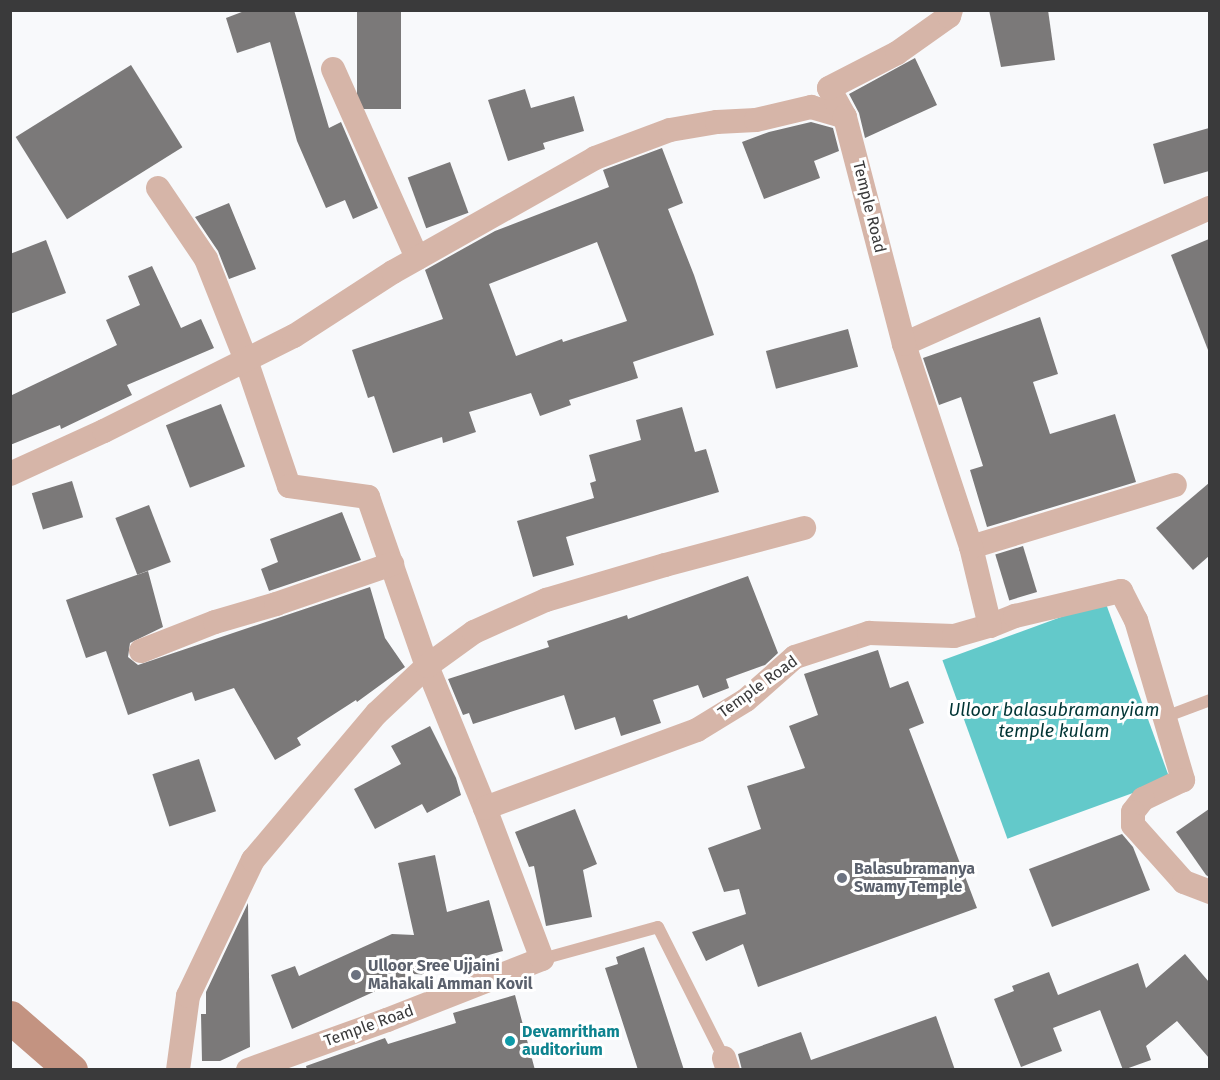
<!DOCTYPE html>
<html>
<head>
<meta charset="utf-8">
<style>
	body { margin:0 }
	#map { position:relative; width:1220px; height:1080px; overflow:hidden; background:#f8f9fb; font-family:"Fira Sans",sans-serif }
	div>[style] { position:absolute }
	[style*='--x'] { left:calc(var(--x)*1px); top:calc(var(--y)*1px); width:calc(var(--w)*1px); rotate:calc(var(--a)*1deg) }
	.water>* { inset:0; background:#63c9ca; transform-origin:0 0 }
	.building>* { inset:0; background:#7b7979; transform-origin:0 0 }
	.lane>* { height:12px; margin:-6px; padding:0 6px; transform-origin:6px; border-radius:6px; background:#d6b5a8 }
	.street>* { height:24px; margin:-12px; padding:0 12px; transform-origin:12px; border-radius:12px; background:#d6b5a8 }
	.secondary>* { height:33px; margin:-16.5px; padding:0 16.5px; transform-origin:16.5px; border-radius:16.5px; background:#c39381 }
	.dots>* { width:16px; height:16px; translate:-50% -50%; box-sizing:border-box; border:3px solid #fff; border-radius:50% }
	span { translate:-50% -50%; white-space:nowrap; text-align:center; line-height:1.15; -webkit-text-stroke:6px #fff; paint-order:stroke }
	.street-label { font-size:16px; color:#3a3a3b }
	.worship-label { font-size:16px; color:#5b616d; font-weight:700 }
	.left { translate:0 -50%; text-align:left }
	.culture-label { font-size:16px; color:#0d838f; font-weight:700 }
	.water-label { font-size:18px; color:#003434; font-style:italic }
	.frame { position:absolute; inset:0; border:12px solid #3a3a3b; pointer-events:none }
</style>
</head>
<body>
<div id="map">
	<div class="water">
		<i style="left:1105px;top:601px;width:190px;height:173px;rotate:70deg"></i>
	</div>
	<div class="building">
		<i style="clip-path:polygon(247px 10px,294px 10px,329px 128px,341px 122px,378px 208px,353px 219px,345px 200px,326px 208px,297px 141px,270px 42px,237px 53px,226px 18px)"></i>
		<i style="left:357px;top:10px;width:44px;height:99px"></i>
		<i style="clip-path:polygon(989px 10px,1048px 10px,1055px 60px,1001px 67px)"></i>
		<i style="clip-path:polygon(915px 58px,937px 105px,865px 138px,859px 113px,849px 94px)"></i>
		<i style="left:131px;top:65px;width:97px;height:136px;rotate:58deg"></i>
		<i style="clip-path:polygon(525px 89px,531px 108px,574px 96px,584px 131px,543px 143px,545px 149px,508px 161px,488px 100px)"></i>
		<i style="clip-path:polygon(811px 122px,833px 128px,839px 151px,814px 161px,820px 178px,764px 199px,742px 142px,769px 132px)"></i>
		<i style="clip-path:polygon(1209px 128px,1209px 171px,1164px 184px,1153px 144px)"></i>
		<i style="clip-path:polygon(evenodd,662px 148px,683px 203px,668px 209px,694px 275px,714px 335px,633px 362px,638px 378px,569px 400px,571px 405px,540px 416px,531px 393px,469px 412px,476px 432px,443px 443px,442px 437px,393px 453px,374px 396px,368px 398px,352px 350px,443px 319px,425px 270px,495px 231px,609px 187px,603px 170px,662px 148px,597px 242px,627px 321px,563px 342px,562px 339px,516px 356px,489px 284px,597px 242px)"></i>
		<i style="left:450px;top:162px;width:54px;height:45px;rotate:70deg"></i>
		<i style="clip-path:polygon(229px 203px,256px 269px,229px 279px,218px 251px,195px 217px)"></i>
		<i style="clip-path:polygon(1209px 239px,1209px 350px,1208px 350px,1171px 255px)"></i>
		<i style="clip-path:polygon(46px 240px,66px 293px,10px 314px,10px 254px)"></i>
		<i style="clip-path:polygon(152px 266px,181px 328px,201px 319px,214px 348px,127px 385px,132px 395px,61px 429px,60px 425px,10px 445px,10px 396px,117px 345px,106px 320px,140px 305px,128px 276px)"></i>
		<i style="clip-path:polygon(1040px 317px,1058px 374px,1033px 382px,1050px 434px,1115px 414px,1136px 482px,987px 527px,970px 470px,983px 466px,961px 397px,939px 405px,923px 358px)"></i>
		<i style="left:848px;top:329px;width:39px;height:85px;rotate:75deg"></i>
		<i style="left:221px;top:404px;width:67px;height:59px;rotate:69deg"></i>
		<i style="clip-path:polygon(682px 407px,695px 452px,706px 449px,719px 492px,566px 537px,574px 565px,533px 577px,517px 521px,594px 498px,590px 483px,596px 481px,589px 455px,641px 440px,636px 420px)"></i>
		<i style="left:72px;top:481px;width:38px;height:42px;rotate:73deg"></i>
		<i style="clip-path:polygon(1209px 483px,1209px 556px,1193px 570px,1156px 528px)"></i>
		<i style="left:149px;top:505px;width:61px;height:36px;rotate:69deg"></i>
		<i style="clip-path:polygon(342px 512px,361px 560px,269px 591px,261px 569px,278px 562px,270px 539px)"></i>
		<i style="left:1023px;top:546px;width:48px;height:29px;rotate:73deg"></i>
		<i style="clip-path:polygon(148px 571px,163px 627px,130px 643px,128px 657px,138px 665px,370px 587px,385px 638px,405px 667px,357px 702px,356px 700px,297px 738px,301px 745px,275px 760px,234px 688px,195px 701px,192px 692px,128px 715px,106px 651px,86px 658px,66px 600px)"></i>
		<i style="clip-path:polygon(748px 576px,778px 653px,765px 665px,726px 679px,729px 688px,703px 698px,698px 685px,653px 700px,661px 723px,621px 736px,615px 717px,575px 730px,564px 695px,473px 724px,469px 713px,463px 715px,448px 679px,549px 647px,547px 641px,627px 615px,628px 619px)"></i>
		<i style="clip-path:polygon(878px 650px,890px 688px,908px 681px,924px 723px,909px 729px,977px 908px,758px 987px,743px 944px,706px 961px,692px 932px,746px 914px,739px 889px,724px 892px,708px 848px,761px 829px,747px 786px,805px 768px,789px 726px,818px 715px,804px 674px)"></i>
		<i style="clip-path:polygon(430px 726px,456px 778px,461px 795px,427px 813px,422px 804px,375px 829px,354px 789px,401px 764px,391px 746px)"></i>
		<i style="left:199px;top:759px;width:55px;height:49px;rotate:72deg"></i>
		<i style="clip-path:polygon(575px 809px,597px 864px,583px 870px,592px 917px,546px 926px,534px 866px,529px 867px,515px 832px)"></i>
		<i style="clip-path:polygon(1209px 809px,1209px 877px,1206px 875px,1176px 832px)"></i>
		<i style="clip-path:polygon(1122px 834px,1133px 847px,1150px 890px,1052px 927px,1029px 869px)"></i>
		<i style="clip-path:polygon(435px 855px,447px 912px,489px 900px,503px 951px,432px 971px,432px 975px,413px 974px,292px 1029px,271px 975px,295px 966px,299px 976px,392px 934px,414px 935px,398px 863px)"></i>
		<i style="clip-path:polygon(248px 903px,250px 1047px,220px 1061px,202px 1061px,201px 1014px,206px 1014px,206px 992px)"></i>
		<i style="clip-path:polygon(644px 947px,684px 1070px,638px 1070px,605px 968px,618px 964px,616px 957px)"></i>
		<i style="clip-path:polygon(1185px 954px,1209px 982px,1209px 1058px,1177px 1021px,1146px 1046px,1151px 1060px,1123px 1070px,1100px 1010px,1053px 1028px,1062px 1051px,1021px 1067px,994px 999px,1014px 991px,1012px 986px,1049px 972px,1058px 995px,1138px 963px,1146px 988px)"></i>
		<i style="clip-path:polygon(515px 995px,535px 1070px,307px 1070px,306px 1066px,385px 1038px,388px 1044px,456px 1023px,453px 1013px)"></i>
		<i style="clip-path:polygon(936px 1016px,955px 1070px,742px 1070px,738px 1054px,801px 1032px,811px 1060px)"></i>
	</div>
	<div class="lane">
		<i style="--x:1165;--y:717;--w:48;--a:-20.7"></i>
		<i style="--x:542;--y:959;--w:120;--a:-15.4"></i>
		<i style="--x:658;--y:927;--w:147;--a:63.3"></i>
	</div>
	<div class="street">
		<i style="--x:333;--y:69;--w:207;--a:66"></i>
		<i style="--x:158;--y:188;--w:86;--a:55.9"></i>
		<i style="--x:206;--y:259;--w:109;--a:68.4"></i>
		<i style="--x:246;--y:360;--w:133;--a:71.2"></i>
		<i style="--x:289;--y:486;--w:80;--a:7.9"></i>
		<i style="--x:368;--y:497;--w:179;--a:70.8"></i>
		<i style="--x:427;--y:666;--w:153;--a:67.8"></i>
		<i style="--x:904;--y:344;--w:335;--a:-24"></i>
		<i style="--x:10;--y:474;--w:103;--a:-24.6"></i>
		<i style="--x:104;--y:431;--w:212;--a:-26.6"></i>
		<i style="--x:294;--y:336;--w:118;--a:-32.9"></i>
		<i style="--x:393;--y:272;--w:232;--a:-29.4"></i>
		<i style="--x:595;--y:158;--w:80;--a:-20.5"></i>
		<i style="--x:670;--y:130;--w:48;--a:-9.7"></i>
		<i style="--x:717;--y:122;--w:39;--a:-3"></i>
		<i style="--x:756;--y:120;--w:57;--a:-13.3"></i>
		<i style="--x:811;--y:107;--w:35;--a:16"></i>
		<i style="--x:845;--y:117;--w:33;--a:-119"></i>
		<i style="--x:829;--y:88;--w:76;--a:-27.2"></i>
		<i style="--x:897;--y:53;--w:64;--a:-35.4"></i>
		<i style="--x:949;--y:16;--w:6;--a:-72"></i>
		<i style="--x:971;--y:547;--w:213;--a:-16.9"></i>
		<i style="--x:990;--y:626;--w:27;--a:-22"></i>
		<i style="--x:1015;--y:616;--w:109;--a:-13.3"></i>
		<i style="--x:1121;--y:591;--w:33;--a:63"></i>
		<i style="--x:1136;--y:620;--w:167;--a:73.6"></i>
		<i style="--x:1183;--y:780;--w:44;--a:154.6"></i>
		<i style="--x:1143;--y:799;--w:16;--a:128"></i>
		<i style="--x:1133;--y:812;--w:13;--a:90"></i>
		<i style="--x:1133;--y:825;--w:76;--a:48.2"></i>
		<i style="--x:1184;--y:882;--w:28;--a:21"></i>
		<i style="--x:141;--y:651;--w:79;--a:-21.4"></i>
		<i style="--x:215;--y:622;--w:64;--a:-16.4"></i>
		<i style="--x:276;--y:604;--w:123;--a:-19"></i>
		<i style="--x:724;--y:1058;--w:13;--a:72"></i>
		<i style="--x:178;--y:1070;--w:75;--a:-82.3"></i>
		<i style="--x:188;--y:996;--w:151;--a:-64.5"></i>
		<i style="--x:253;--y:860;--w:192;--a:-49.9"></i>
		<i style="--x:377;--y:713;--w:69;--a:-43.2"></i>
		<i style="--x:427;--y:666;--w:58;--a:-35.9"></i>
		<i style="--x:474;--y:632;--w:79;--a:-24"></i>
		<i style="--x:546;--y:600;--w:124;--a:-16.4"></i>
		<i style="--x:665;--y:565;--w:144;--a:-14.9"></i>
		<i style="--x:248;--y:1070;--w:148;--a:-19.8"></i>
		<i style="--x:387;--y:1020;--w:167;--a:-21.5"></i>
		<i style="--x:542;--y:959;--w:161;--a:-110.7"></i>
		<i style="--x:485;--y:808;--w:226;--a:-20.2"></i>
		<i style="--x:697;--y:730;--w:57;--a:-31.5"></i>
		<i style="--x:746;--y:700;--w:65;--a:-41.3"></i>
		<i style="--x:795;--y:657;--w:78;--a:-18"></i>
		<i style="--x:869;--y:633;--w:85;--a:2"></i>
		<i style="--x:954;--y:636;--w:37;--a:-16"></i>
		<i style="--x:990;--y:626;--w:81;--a:-103.5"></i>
		<i style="--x:971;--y:547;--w:214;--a:-108.3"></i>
		<i style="--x:904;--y:344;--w:235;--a:-104.6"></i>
	</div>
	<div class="secondary">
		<i style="--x:10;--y:1017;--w:81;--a:41"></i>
	</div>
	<div class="dots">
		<i style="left:842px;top:878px;background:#6b7280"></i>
		<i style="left:356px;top:975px;background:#6b7280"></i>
		<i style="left:510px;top:1041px;background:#0f9aa8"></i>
	</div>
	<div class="street-label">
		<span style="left:869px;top:207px;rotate:76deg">Temple Road</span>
		<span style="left:758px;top:687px;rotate:-36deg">Temple Road</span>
		<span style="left:369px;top:1026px;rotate:-20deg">Temple Road</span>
	</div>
	<div class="worship-label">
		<span class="left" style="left:854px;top:878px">Balasubramanya<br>Swamy Temple</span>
		<span class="left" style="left:368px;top:975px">Ulloor Sree Ujjaini<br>Mahakali Amman Kovil</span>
	</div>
	<div class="culture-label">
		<span class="left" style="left:522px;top:1041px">Devamritham<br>auditorium</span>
	</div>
	<div class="water-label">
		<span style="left:1054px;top:721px">Ulloor balasubramanyiam<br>temple kulam</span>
	</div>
	<div class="frame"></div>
</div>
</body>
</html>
